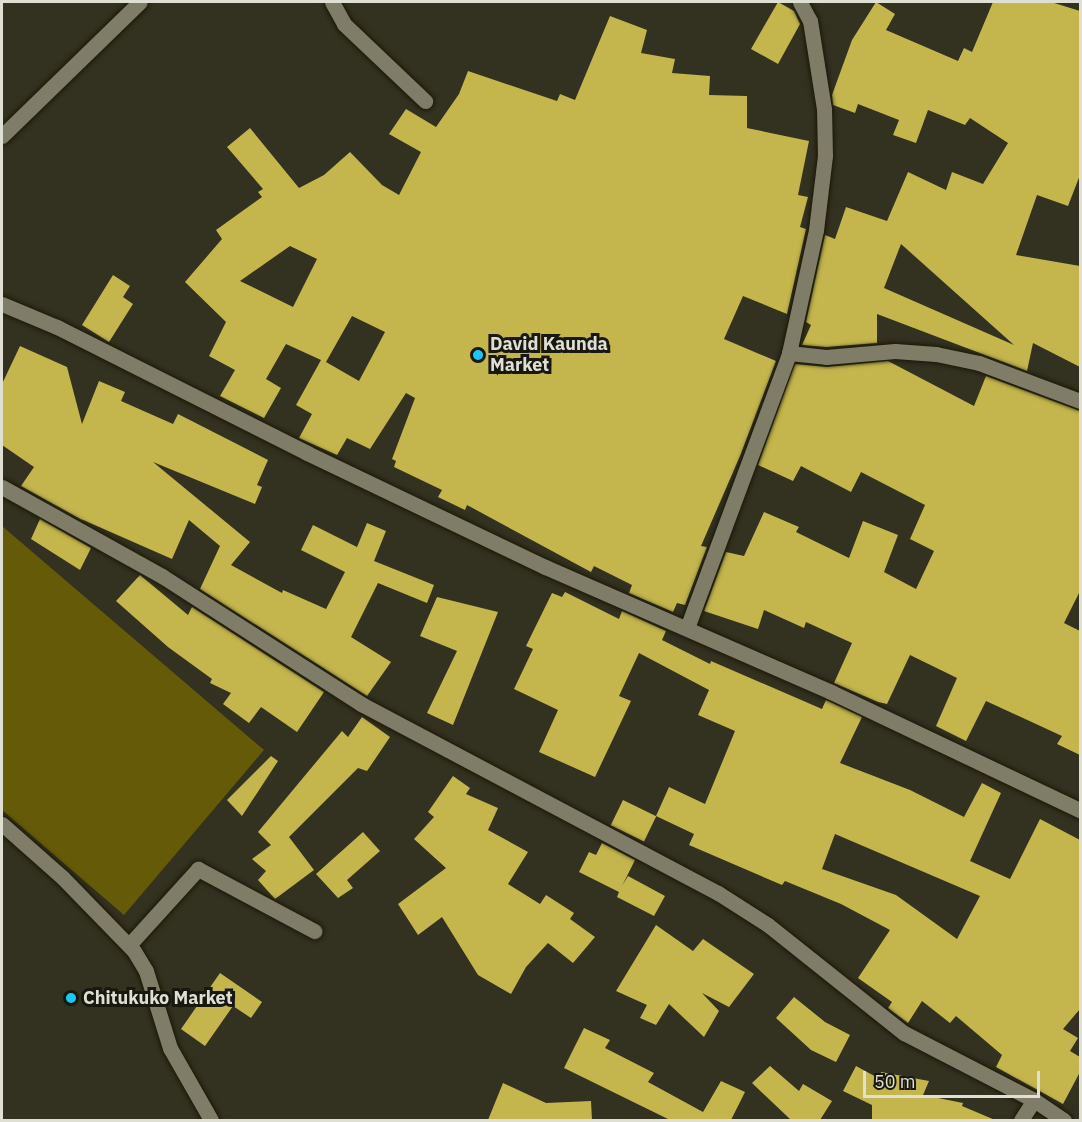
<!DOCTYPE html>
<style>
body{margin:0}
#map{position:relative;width:1082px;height:1122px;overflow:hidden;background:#33311f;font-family:"IBM Plex Sans",sans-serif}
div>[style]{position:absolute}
.green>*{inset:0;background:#645a07}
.building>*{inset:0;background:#c4b64d;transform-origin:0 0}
.roads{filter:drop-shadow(0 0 2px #1b1807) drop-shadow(0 0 2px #1b1807)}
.minor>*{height:15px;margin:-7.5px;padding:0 7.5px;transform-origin:7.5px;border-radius:7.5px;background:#7f7d68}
.tertiary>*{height:15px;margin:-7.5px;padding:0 7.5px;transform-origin:7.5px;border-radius:7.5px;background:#7f7d68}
.dots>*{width:16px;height:16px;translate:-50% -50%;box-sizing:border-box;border:3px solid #191810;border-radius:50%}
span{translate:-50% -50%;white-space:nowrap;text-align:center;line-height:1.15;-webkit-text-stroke:6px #191810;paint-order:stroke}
.poi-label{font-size:18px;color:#e0dfd4;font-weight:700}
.left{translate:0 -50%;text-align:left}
.frame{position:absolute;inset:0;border:3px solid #e0dfd4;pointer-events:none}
.scale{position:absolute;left:863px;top:1071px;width:177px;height:27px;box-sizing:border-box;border:3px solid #e0dfd4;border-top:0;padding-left:8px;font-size:18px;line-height:21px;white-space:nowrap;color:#e0dfd4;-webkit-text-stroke:4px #191810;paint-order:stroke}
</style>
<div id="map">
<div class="green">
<div style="clip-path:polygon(2px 526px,264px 750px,124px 915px,2px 810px)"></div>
</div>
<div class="building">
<div style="clip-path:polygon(778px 2px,794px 11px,800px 24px,778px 64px,751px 49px)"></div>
<div style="clip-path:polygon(evenodd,876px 2px,895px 14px,886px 30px,958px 61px,964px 48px,972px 52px,993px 2px,1051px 2px,1080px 11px,1080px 175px,1068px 206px,1037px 195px,1016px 255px,1080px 266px,1080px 367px,1033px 343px,1027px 371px,877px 314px,877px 343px,826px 347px,802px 345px,811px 325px,806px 322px,825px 235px,835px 239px,846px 207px,887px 221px,908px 172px,946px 190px,952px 172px,983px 184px,1008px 143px,970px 118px,965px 125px,928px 110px,916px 143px,893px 135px,899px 120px,858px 104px,855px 113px,833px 105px,832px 95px,852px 40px,876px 2px,901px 244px,1014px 345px,884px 288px,901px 244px)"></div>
<div style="clip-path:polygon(evenodd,610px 16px,647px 30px,641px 53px,675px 59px,672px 73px,710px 76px,709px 95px,747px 96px,747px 128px,809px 141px,798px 195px,808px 197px,800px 227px,806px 229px,787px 314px,743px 296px,724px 339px,776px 361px,740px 456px,701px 546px,707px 547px,685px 605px,677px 603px,673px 612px,629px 593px,632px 585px,594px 566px,591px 572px,467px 505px,465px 510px,438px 497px,442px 490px,394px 467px,396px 461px,392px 459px,415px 398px,406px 393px,370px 449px,347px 438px,337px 455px,299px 438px,312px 414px,296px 405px,321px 360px,286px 344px,266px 379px,281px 388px,264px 418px,220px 396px,235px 370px,209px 356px,226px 322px,185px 282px,222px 239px,216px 230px,262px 197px,258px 192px,263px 189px,227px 147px,250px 128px,299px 188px,324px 175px,350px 152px,382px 185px,399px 195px,421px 152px,389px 134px,406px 109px,436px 127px,459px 94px,468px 71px,557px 101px,560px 94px,575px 100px,610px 16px,290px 246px,317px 259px,293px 307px,240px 281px,290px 246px,610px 16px,352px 316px,385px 332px,359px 381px,326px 362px,352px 316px)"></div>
<div style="clip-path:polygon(113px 275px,130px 286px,123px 297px,133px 304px,109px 342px,82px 325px)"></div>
<div style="clip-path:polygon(20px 346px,67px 367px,82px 424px,99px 381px,125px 392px,121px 401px,173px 424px,178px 414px,268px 460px,257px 485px,262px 487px,255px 504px,153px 462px,250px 542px,231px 565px,282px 593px,283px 590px,326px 609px,345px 572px,301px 550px,313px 525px,357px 547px,367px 523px,386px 531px,374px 561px,434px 585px,427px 603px,378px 583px,351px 637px,391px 662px,367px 696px,200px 589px,220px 546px,189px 520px,172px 559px,81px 519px,84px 521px,21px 486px,34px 467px,2px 445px,2px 384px)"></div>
<div style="clip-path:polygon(888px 361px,974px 406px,986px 376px,1080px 411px,1080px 591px,1064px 623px,1080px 631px,1080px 755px,1057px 744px,1062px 736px,986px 701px,966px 741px,936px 726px,957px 678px,910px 655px,887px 704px,878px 702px,834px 683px,852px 643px,806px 622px,804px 628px,764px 610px,758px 629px,704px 611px,726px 552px,744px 556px,764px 512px,799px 527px,796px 532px,849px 558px,863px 521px,898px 535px,884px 572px,916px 589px,934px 551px,910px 539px,925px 505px,861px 472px,851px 492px,801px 466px,793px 481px,758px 465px,795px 364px,827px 367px)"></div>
<div style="clip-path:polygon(40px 519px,91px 548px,80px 570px,31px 539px)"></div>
<div style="clip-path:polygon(140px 575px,188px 615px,192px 607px,324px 692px,297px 732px,261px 707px,249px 723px,223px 704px,231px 693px,210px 683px,212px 679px,168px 647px,116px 601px)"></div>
<div style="clip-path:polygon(evenodd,565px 592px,619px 619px,622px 611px,666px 631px,662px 640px,710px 664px,711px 661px,822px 709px,826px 700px,862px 717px,840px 763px,910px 790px,964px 817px,982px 783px,1001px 793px,970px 861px,1010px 879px,1040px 819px,1080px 840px,1080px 1009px,1063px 1029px,1078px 1038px,1070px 1051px,1080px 1057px,1080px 1072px,1063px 1104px,996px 1067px,1002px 1055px,956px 1016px,950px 1023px,922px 1001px,908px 1023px,888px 1008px,892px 1002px,858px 978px,890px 930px,841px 904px,785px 881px,782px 885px,689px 845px,694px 834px,656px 816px,669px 787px,705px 804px,735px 731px,698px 715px,709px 690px,639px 653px,619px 696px,631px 701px,595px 777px,539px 752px,558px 710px,514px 689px,533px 649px,526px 646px,552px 593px,562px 597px,565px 592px,835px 834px,980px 896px,957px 939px,896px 895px,822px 869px,835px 834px)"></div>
<div style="clip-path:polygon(437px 597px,498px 612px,453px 725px,427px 713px,457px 651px,420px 636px)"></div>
<div style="clip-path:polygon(362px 717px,390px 737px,367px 771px,358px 768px,289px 837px,314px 870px,275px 899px,258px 880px,266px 871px,252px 859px,271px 845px,258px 832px,342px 731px,348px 737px)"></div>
<div style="clip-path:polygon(271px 756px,278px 761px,242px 816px,227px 800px)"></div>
<div style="clip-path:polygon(453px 776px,470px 788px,466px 794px,498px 808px,488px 830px,528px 852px,508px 884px,540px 904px,546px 895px,574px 913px,570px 919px,595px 937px,573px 963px,548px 943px,526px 967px,511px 994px,478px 975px,442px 917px,418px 935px,398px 904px,446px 868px,414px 839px,434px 817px,428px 812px)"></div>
<div style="left:623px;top:800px;width:37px;height:28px;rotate:26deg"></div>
<div style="clip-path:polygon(363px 832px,380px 851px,347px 880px,353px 888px,338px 898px,316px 874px)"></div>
<div style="clip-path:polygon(602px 843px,635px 860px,622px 886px,628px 876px,665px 896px,654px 916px,617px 897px,619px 892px,579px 872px,589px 852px,596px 855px)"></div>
<div style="clip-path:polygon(656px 925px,693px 951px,703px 939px,754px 974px,729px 1007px,702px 993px,719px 1011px,704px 1037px,669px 1004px,656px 1025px,640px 1018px,647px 1005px,616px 991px)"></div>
<div style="clip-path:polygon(220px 973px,262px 1002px,251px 1018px,233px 1006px,205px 1046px,181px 1029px)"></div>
<div style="clip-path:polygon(794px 997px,825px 1022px,850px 1035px,836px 1062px,811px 1050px,776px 1018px)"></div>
<div style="clip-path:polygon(584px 1028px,610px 1040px,605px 1048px,654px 1073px,648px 1082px,703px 1112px,721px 1081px,745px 1092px,731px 1120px,670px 1120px,564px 1068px)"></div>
<div style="clip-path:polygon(770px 1066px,799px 1091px,803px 1084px,832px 1101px,820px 1120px,791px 1120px,752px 1083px)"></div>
<div style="clip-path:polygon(856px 1066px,880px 1079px,881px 1072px,929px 1081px,923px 1095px,963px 1103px,962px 1106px,995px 1120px,872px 1120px,872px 1105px,843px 1091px)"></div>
<div style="clip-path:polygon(503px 1083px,546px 1103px,591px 1101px,592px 1120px,488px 1120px)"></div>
</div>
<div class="roads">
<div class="minor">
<div style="left:332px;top:2px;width:25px;rotate:61deg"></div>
<div style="left:344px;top:24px;width:112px;rotate:43.5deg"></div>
<div style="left:2px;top:136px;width:192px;rotate:-44.2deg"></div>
<div style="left:789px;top:353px;width:37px;rotate:6deg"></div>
<div style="left:826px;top:357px;width:69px;rotate:-5deg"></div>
<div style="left:895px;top:351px;width:41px;rotate:4.2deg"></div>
<div style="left:936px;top:354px;width:44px;rotate:11.8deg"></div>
<div style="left:979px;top:363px;width:108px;rotate:20.6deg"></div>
<div style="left:2px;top:487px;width:183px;rotate:29.1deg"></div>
<div style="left:162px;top:576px;width:237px;rotate:32.7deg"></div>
<div style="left:361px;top:704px;width:404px;rotate:27.9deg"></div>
<div style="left:718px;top:893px;width:59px;rotate:32.6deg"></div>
<div style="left:768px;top:925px;width:174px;rotate:38.5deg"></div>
<div style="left:904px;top:1033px;width:146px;rotate:27.3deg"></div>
<div style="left:1034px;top:1100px;width:36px;rotate:34deg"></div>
<div style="left:687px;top:628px;width:293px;rotate:-69.6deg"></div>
<div style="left:789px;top:353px;width:126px;rotate:-77.6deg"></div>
<div style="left:816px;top:230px;width:75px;rotate:-83.1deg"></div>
<div style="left:825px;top:156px;width:47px;rotate:-91.2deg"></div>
<div style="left:824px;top:109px;width:89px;rotate:-99deg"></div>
<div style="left:810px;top:21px;width:21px;rotate:-118deg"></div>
<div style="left:2px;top:824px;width:81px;rotate:41.5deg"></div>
<div style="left:63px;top:878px;width:102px;rotate:45.8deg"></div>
<div style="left:134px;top:951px;width:23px;rotate:59deg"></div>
<div style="left:146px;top:971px;width:81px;rotate:72.7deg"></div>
<div style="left:170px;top:1048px;width:83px;rotate:60.3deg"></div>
<div style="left:129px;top:945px;width:103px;rotate:-47.8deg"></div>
<div style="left:198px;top:869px;width:132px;rotate:28.1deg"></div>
<div style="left:1021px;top:1120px;width:24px;rotate:-57deg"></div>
</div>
<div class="tertiary">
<div style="left:2px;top:304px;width:60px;rotate:22.7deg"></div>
<div style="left:57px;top:327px;width:280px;rotate:26.7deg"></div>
<div style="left:307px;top:453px;width:264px;rotate:25.6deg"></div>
<div style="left:545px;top:567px;width:312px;rotate:23.6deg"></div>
<div style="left:831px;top:692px;width:276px;rotate:25.4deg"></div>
</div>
</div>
<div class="dots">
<div style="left:478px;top:355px;background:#18cafc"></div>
<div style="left:71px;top:998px;background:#18cafc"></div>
</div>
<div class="poi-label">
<span class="left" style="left:490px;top:355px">David Kaunda<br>Market</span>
<span class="left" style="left:83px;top:998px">Chitukuko Market</span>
</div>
<div class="frame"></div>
<div class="scale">50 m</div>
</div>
